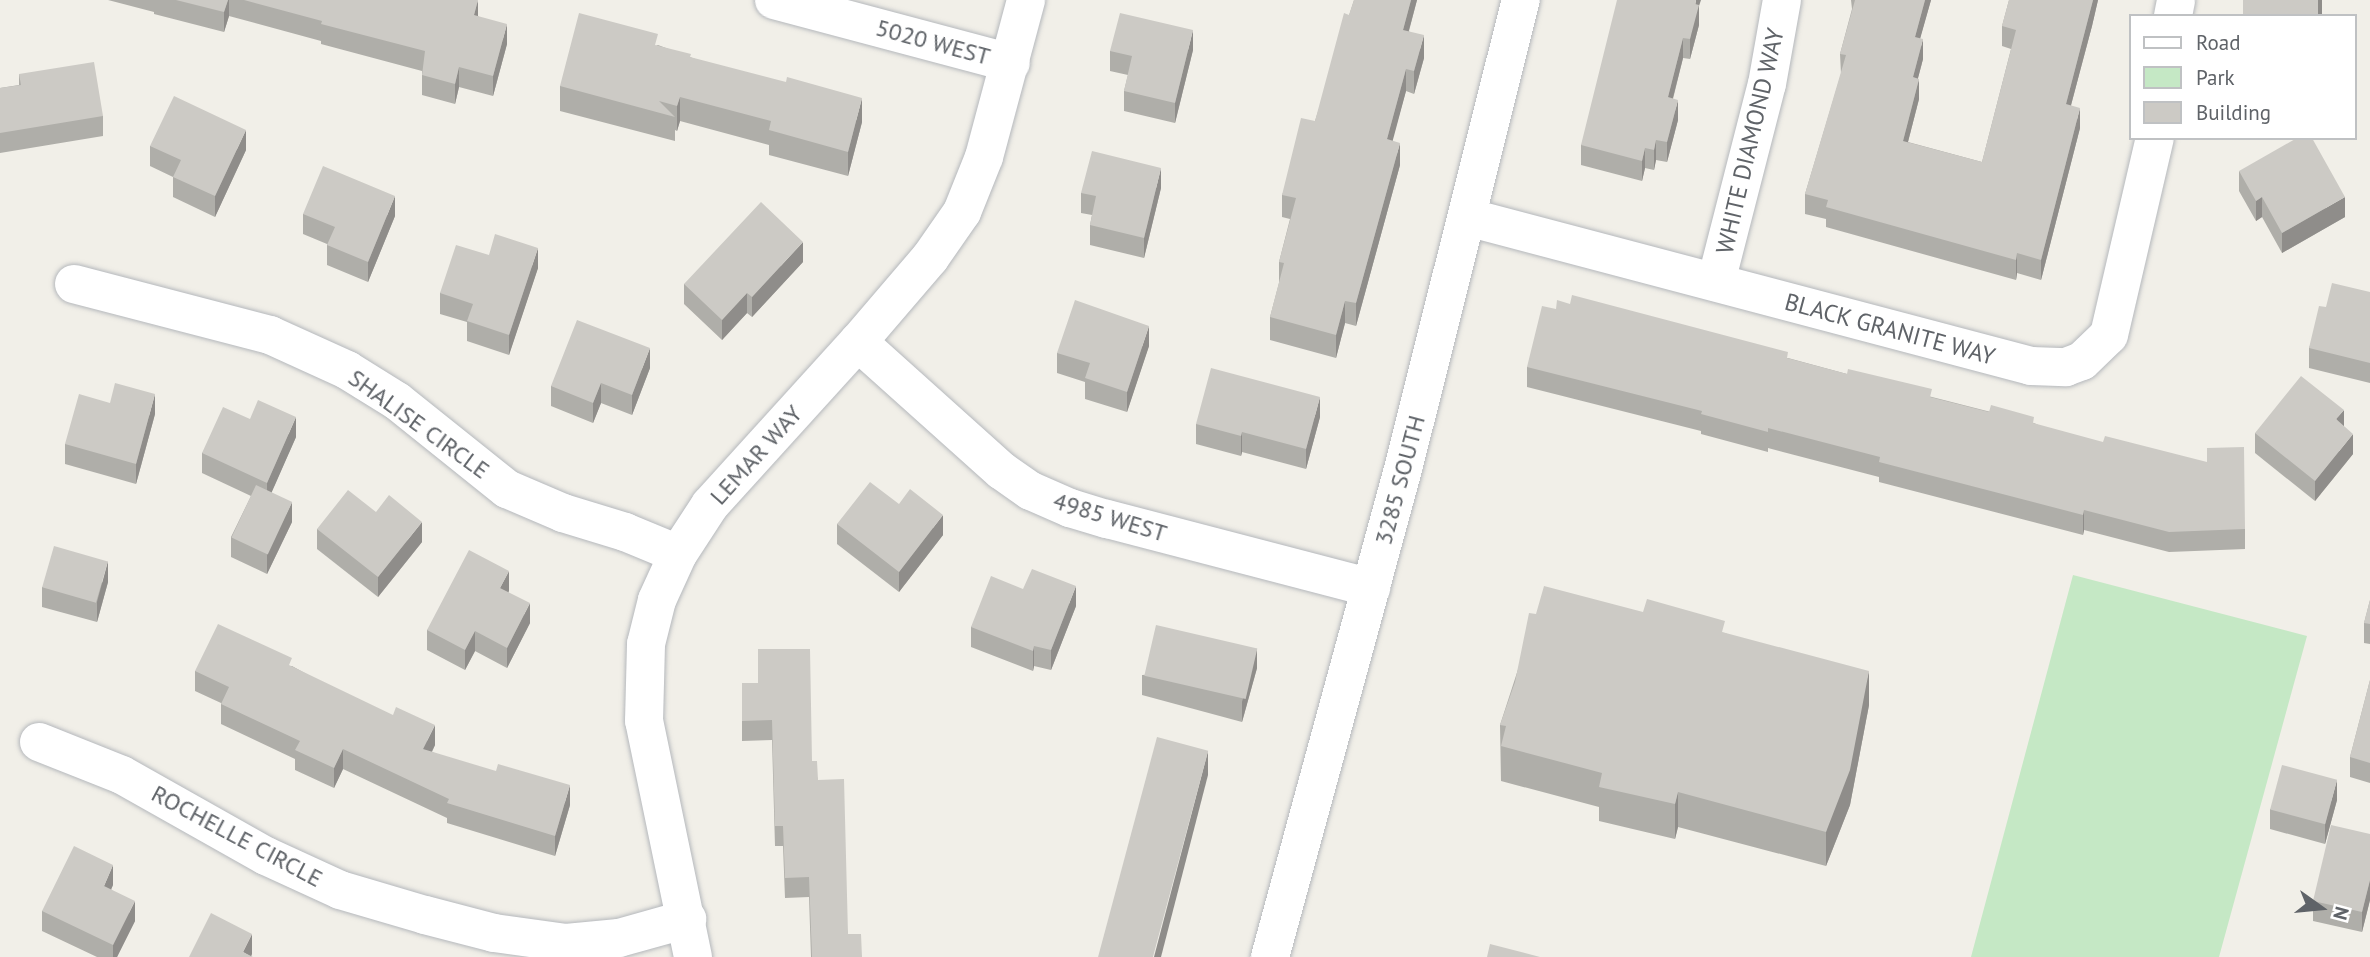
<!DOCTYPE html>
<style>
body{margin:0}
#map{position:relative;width:2370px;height:957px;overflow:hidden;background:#f1efe8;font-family:"PT Sans",sans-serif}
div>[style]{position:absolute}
.green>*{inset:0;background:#c5e8c5}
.roads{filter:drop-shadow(0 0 2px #b5b8bc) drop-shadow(0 0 2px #b5b8bc)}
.minor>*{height:38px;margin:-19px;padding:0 19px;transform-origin:19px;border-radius:19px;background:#fff}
.wall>*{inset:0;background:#afaea9}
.shaded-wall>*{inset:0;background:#8f8d8a;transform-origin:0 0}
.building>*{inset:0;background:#cccac5;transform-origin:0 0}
span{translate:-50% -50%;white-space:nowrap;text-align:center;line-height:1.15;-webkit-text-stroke:5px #fff;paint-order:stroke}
.street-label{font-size:24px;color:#5f6368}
.legend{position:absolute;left:2129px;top:14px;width:228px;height:126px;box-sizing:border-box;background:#fff;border:2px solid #bfc1c3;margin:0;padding:9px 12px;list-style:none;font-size:21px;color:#5f6368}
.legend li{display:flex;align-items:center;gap:14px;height:35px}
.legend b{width:35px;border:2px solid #bfc1c3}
.north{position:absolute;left:2286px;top:873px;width:70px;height:70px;-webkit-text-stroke:5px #fff;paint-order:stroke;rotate:105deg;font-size:19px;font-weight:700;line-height:28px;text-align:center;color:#5f6368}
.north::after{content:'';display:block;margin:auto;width:24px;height:32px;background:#5f6368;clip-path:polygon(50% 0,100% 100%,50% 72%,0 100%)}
</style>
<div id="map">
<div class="green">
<div style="clip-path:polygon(2073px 575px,2307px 636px,2219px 957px,1971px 957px)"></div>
</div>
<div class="roads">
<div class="minor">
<div style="left:774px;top:0;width:245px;rotate:14.9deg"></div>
<div style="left:2173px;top:16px;width:16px;rotate:-79deg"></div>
<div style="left:1467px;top:217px;width:583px;rotate:14.8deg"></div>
<div style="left:2031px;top:366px;width:35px;rotate:2deg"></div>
<div style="left:2066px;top:367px;width:17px;rotate:-21deg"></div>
<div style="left:2082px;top:361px;width:37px;rotate:-44deg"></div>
<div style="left:2109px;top:335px;width:202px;rotate:-76.9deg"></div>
<div style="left:1716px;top:282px;width:204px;rotate:-75.6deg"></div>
<div style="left:1767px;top:84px;width:85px;rotate:-79.9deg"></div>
<div style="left:74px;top:284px;width:203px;rotate:14.6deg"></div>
<div style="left:270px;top:335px;width:85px;rotate:24.4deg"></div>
<div style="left:347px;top:370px;width:59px;rotate:31.8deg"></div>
<div style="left:397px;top:401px;width:141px;rotate:38.7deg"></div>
<div style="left:507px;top:489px;width:61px;rotate:23.2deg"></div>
<div style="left:563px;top:513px;width:65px;rotate:17deg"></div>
<div style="left:625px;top:532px;width:57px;rotate:22.5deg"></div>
<div style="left:858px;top:342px;width:193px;rotate:41.9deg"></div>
<div style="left:1002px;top:471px;width:35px;rotate:35deg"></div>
<div style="left:1031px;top:491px;width:43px;rotate:23.6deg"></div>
<div style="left:1070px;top:508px;width:39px;rotate:17deg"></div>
<div style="left:1107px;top:519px;width:273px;rotate:14.6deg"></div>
<div style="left:39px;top:742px;width:89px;rotate:21.7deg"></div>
<div style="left:122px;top:775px;width:165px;rotate:29.4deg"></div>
<div style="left:266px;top:856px;width:81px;rotate:24.7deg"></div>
<div style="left:340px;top:890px;width:89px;rotate:16.4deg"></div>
<div style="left:425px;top:915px;width:71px;rotate:14.6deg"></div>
<div style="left:494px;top:933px;width:73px;rotate:7.9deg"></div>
<div style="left:566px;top:943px;width:53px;rotate:-5.4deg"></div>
<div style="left:619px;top:938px;width:71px;rotate:-15.6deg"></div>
<div style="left:693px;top:957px;width:241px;rotate:-101.7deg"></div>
<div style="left:644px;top:721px;width:77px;rotate:-88.5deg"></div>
<div style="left:646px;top:644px;width:45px;rotate:-76deg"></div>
<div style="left:657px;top:600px;width:51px;rotate:-65.5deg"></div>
<div style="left:678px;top:554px;width:59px;rotate:-56.9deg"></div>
<div style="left:710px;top:505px;width:220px;rotate:-47.8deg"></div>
<div style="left:858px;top:342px;width:111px;rotate:-49.4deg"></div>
<div style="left:930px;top:258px;width:56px;rotate:-55.2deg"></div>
<div style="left:962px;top:212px;width:59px;rotate:-68.2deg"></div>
<div style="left:984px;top:157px;width:163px;rotate:-75deg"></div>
<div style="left:1270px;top:957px;width:506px;rotate:-74.75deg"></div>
<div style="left:1403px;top:469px;width:484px;rotate:-75.9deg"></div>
</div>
</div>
<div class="wall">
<div style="clip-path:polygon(108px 0,477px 0,478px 16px,507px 44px,493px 96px,459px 87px,455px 104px,422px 95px,422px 71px,321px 44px,321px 41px,229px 16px,224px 32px,154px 14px,154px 12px)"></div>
<div style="clip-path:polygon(1354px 0,1417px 0,1409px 31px,1424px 58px,1414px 94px,1406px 91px,1392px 141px,1400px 165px,1356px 326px,1345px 323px,1336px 358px,1270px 340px,1270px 317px,1279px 283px,1279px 262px,1290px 219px,1282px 217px,1282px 195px,1315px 121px)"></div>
<div style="clip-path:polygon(1851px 0,1931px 0,1920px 38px,1923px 59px,1918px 78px,1919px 99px,1908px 142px,1982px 162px,2011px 49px,2002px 46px,2002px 26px,2009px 0,2098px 0,2092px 26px,2071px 105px,2080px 128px,2041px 280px,2017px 273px,2016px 280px,1826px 227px,1826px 219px,1805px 214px,1805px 194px,1841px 74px,1840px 54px,1852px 9px)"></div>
<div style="clip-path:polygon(1699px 6px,1699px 25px,1690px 59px,1683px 58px,1673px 99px,1678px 120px,1667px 162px,1656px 160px,1654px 170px,1645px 168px,1642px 181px,1581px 165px,1581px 145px)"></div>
<div style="clip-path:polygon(658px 45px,862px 122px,848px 176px,769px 155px,769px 145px,680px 121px,677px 131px,675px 130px,675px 141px,560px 111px,560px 86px)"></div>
<div style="clip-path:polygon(1193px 50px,1175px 123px,1124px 111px,1124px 91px,1128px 75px,1110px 71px,1110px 51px)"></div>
<div style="clip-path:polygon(19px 74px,103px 116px,103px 136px,0 153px,0 88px,19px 85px)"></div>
<div style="clip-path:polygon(150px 146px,246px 150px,215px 217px,173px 197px,173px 177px,150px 166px)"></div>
<div style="clip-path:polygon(2239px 171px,2345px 217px,2282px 253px,2262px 217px,2256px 221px,2239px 191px)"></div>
<div style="clip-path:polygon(1161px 188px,1144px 258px,1090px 245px,1090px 225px,1092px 215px,1081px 213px,1081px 193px)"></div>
<div style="clip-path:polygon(303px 214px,395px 216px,368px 282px,327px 265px,327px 244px,303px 234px)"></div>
<div style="clip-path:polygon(489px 255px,538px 268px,509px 355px,467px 341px,467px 322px,440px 314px,440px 293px)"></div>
<div style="clip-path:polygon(803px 262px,752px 317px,747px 313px,722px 340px,684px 304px,684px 284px)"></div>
<div style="clip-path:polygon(2370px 292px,2370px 383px,2309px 368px,2309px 348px,2326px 307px)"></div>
<div style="clip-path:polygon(1149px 346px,1127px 412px,1085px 399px,1085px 382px,1057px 373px,1057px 353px)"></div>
<div style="clip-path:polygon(1788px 358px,1932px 397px,2034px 423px,2245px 529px,2245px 549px,2169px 552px,2084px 530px,2083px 535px,1879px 482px,1879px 477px,1768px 448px,1768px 452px,1701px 434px,1701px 431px,1527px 387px,1527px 367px)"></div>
<div style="clip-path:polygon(650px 368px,632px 415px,601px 403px,593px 423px,551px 406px,551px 386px)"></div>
<div style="clip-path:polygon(155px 414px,136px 484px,65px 464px,65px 444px)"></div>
<div style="clip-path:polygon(1320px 417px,1306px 469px,1242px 452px,1241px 456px,1196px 444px,1196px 424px)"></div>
<div style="clip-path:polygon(250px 419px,296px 437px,271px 493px,292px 522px,267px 574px,231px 557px,231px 537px,251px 496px,202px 473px,202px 453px)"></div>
<div style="clip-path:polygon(2255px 433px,2353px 454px,2315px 501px,2255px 453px)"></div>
<div style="clip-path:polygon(899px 504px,943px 535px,899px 592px,837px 544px,837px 524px)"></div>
<div style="clip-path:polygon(317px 529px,422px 542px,378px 597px,317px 549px)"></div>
<div style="clip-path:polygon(108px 582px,97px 622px,42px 607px,42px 587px)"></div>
<div style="clip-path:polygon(1023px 589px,1076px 606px,1051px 670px,1034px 666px,1033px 671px,971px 647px,971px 627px)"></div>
<div style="clip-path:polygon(509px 591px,508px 592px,530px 623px,507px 668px,475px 651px,465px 670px,427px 650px,427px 630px)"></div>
<div style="clip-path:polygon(2370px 600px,2370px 644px,2364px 643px,2364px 623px)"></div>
<div style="clip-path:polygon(1536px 614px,1725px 633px,1869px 705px,1850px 805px,1826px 866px,1678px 827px,1675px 839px,1599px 821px,1599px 807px,1501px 781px,1500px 725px)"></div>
<div style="clip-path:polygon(292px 666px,435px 745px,432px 752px,570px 805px,555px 856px,447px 823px,447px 818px,343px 769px,334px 788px,295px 770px,295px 759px,221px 724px,221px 703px,195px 691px,195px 671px)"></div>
<div style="clip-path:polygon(1257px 668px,1242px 722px,1142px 695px,1142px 675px)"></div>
<div style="clip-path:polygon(2370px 680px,2370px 783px,2350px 777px,2350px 757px)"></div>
<div style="clip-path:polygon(742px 683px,812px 761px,818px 780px,848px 934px,862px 957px,811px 957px,809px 897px,785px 898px,783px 846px,775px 846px,772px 740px,742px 741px)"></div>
<div style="clip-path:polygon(2337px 800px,2325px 844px,2270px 829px,2270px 809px)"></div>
<div style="clip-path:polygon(2370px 834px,2370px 900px,2362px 932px,2313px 921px,2313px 901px)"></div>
<div style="clip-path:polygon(113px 885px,111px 889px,135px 921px,117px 957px,97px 957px,42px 931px,42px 911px)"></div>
</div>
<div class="shaded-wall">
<div style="clip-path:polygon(228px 0,229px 0,229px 16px,224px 32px,224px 12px)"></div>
<div style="clip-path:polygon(478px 0,478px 20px,474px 15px)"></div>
<div style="clip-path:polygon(1411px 0,1417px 0,1403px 52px,1403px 30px)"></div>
<div style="clip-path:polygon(1696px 0,1701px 0,1699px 6px,1699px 25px,1690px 59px,1690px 39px)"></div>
<div style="clip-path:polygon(1925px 0,1931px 0,1915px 57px,1915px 37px)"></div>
<div style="clip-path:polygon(2093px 0,2098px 0,2092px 26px,2066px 124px,2066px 104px)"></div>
<div style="left:2318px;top:0;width:4px;height:16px"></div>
<div style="clip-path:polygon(507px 24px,507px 44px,493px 96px,493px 76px)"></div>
<div style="clip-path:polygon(1193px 30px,1193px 50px,1175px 123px,1175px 103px)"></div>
<div style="clip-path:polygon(1424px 35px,1424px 58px,1414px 94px,1414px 71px)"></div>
<div style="clip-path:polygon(1683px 38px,1683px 58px,1668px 117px,1668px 97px)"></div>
<div style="clip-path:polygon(1923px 39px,1923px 59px,1913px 97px,1913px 77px)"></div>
<div style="clip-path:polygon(459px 67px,459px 87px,455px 104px,455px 84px)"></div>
<div style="clip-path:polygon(1406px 69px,1406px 91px,1387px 162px,1387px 139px)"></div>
<div style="clip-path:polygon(1919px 79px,1919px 99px,1903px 161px,1903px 141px)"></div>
<div style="clip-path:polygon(680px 97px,680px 121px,677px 131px,677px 106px)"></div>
<div style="clip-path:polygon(862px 98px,862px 122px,848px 176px,848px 152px)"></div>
<div style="clip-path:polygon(1678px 100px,1678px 120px,1667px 162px,1667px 142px)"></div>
<div style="clip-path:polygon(2080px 108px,2080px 128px,2041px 280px,2041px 260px)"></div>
<div style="clip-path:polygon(246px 130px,246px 150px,215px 217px,215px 196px)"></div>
<div style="clip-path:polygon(1656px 140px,1656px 160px,1654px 170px,1654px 150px)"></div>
<div style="clip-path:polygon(1400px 143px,1400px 165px,1356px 326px,1356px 303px)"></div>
<div style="clip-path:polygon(1645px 148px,1645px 168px,1642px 181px,1642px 161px)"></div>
<div style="clip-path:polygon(1161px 168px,1161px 188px,1144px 258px,1144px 238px)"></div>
<div style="clip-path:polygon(395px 196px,395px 216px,368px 282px,368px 262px)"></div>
<div style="clip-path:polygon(2262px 197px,2262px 217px,2256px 221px,2256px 201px)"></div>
<div style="clip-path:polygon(2345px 197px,2345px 217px,2282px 253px,2282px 233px)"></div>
<div style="clip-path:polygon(803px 242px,803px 262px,752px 317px,752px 297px)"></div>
<div style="clip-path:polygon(538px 248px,538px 268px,509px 355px,509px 335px)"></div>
<div style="clip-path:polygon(2017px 253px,2017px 273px,2016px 280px,2016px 260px)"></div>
<div style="clip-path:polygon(747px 293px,747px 313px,722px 340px,722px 320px)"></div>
<div style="clip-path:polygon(1345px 301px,1345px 323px,1336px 358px,1336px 335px)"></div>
<div style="clip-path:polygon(1149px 326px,1149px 346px,1127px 412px,1127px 392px)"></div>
<div style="clip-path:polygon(650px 348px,650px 368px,632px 415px,632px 395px)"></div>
<div style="clip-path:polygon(601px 383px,601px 403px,593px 423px,593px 403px)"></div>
<div style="clip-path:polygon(155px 394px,155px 414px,136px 484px,136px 464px)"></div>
<div style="clip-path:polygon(1320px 397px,1320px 417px,1306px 469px,1306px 449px)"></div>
<div style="clip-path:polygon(2344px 410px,2344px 430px,2336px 419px)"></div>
<div style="clip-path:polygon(296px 417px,296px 437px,267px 503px,267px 483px)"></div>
<div style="clip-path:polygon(1242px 432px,1242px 452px,1241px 456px,1241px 436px)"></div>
<div style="clip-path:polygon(2353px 434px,2353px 454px,2315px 501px,2315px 481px)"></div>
<div style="clip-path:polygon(292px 502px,292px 522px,267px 574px,267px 554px)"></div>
<div style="clip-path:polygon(2084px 510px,2084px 530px,2083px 535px,2083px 515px)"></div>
<div style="clip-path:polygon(943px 515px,943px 535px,899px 592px,899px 572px)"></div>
<div style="clip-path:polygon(422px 522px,422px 542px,378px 597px,378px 577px)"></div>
<div style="clip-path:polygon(108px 561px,108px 582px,97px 622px,97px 602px)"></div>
<div style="clip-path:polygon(509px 571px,509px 591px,500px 608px,500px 588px)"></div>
<div style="clip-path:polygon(1076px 586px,1076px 606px,1051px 670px,1051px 650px)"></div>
<div style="clip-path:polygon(530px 603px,530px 623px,507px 668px,507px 648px)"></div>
<div style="clip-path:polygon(475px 631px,475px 651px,465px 670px,465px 650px)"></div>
<div style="clip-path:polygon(1034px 646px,1034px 666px,1033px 671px,1033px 651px)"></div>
<div style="clip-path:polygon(1257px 648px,1257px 668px,1242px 722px,1242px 702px)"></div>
<div style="clip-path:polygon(1869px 671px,1869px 705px,1850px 805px,1826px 866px,1826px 832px)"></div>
<div style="clip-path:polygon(435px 725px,435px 745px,423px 769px,423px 749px)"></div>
<div style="clip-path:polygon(343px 749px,343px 769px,334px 788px,334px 768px)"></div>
<div style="clip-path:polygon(1208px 751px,1208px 775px,1161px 957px,1154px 957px)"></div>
<div style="clip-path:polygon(2337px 780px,2337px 800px,2325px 844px,2325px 824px)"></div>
<div style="clip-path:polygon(570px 785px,570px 805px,555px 856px,555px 836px)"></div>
<div style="clip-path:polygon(1678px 792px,1678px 827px,1675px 839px,1675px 804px)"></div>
<div style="clip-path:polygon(113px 865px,113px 885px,104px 906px,104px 886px)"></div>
<div style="clip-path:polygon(2370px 880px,2370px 900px,2362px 932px,2362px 912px)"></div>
<div style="clip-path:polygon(135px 901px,135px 921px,117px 957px,113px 957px,113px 945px)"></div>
<div style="clip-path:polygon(252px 934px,252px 954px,251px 957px,243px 952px)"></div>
</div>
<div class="building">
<div style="clip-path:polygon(176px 0,228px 0,224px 12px)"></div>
<div style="clip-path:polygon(244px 0,478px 0,474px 15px,507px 24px,493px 76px,459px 67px,455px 84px,422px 75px,425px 51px,321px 24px,322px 21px)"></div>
<div style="clip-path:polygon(1354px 0,1411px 0,1403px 30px,1424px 35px,1414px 71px,1406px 69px,1387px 139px,1400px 143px,1356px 303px,1345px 301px,1336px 335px,1270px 317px,1284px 263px,1279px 262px,1296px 198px,1282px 195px,1301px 118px,1315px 121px,1344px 13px,1349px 15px)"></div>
<div style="clip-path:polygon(1617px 0,1696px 0,1695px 4px,1699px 5px,1690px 39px,1683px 38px,1668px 97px,1678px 100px,1667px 142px,1656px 140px,1654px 150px,1645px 148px,1642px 161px,1581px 145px)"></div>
<div style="clip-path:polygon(1855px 0,1925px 0,1915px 37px,1923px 39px,1913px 77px,1919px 79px,1903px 141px,1982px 162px,2016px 30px,2002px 26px,2009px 0,2093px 0,2066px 104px,2080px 108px,2041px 260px,2017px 253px,2016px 260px,1826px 207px,1828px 200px,1805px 194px,1846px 55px,1840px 54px)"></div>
<div style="left:2243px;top:0;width:75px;height:16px"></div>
<div style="clip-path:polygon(579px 13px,658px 34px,655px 45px,691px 54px,690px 57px,786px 82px,787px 77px,862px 98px,848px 152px,769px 130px,771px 121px,680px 97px,677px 106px,659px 101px,675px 117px,560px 86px)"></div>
<div style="clip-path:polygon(1120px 13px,1193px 30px,1175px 103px,1124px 91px,1132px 56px,1110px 51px)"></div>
<div style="clip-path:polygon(94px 62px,103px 116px,0 133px,0 88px,21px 85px,19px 74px)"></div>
<div style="clip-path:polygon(174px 96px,246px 130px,215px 196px,173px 177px,181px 160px,150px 146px)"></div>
<div style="clip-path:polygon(2297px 138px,2312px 138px,2345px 197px,2282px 233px,2262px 197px,2256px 201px,2239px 171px)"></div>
<div style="clip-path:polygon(1092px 151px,1161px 168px,1144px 238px,1090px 225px,1096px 196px,1081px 193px)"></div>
<div style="clip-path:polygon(323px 166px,395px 196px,368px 262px,327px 245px,335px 227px,303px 214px)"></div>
<div style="clip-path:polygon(761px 202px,803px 242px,752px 297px,747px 293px,722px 320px,684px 284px)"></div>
<div style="clip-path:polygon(495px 234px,538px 248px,509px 335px,467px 321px,473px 304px,440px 293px,456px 245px,489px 255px)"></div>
<div style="clip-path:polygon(2332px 283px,2370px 292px,2370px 363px,2309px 348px,2319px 306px,2326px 307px)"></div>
<div style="clip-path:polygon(1572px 295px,1788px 352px,1787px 358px,1847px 374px,1848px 369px,1932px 389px,1930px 397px,1989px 412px,1991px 405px,2034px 417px,2033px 423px,2103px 442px,2105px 436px,2207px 462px,2207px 448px,2244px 447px,2245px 529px,2169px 532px,2084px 510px,2083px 515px,1879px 462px,1880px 457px,1768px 428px,1768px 432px,1701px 414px,1702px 411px,1527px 367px,1542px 306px,1556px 309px,1557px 300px,1570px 304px)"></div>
<div style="clip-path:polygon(1075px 300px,1149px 326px,1127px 392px,1085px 378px,1090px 363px,1057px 353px)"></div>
<div style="clip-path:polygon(577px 320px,650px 348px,632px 395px,601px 383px,593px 403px,551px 386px)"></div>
<div style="clip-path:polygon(1211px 368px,1320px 397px,1306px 449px,1242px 432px,1241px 436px,1196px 424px)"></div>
<div style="clip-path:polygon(2301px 376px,2344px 410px,2336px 419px,2353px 434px,2315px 481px,2255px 433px)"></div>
<div style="clip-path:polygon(115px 383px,155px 394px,136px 464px,65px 444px,79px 394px,110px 403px)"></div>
<div style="clip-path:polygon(258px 400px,296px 417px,267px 483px,202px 453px,223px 407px,250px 419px)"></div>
<div style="clip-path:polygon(870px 482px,899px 504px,910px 489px,943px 515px,899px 572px,837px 524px)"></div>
<div style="left:256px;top:485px;width:40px;height:58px;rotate:25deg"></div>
<div style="clip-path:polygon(348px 490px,376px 512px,389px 495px,422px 522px,378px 577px,317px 529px)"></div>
<div style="left:54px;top:546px;width:56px;height:43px;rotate:16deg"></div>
<div style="clip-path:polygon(469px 550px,509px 571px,500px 588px,530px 603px,507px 648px,475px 631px,465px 650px,427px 630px)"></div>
<div style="clip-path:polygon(1032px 569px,1076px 586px,1051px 650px,1034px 646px,1033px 651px,971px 627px,991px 576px,1023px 589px)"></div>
<div style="clip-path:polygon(1544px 586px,1643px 612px,1647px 599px,1725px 621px,1722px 632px,1869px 671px,1850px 770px,1826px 832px,1678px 792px,1675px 804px,1599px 787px,1602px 773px,1501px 746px,1506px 726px,1500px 725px,1515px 682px,1529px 613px,1536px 614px)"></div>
<div style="clip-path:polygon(2370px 600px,2370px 624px,2364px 623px)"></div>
<div style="clip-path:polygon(218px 624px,292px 658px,289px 665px,393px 715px,396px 707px,435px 725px,423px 749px,496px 771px,498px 764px,570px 785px,555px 836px,447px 803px,449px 799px,343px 749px,334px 768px,295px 750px,300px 741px,221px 704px,229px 687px,195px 671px)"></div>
<div style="left:1156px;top:625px;width:104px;height:52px;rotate:13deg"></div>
<div style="clip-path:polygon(758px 649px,810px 649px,812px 761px,817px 761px,818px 780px,844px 779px,848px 934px,861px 934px,862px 957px,812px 957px,809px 877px,785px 878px,783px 826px,775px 826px,772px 720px,742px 721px,742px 683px,758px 683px)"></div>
<div style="clip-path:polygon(2370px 680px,2370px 763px,2350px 757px)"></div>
<div style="left:1157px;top:737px;width:53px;height:228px;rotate:15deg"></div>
<div style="left:2282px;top:765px;width:57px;height:46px;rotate:15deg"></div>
<div style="clip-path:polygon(2331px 825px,2370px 834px,2370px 880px,2362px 912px,2313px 901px)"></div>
<div style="clip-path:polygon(74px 846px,113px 865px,104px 886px,135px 901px,113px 945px,42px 911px)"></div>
<div style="clip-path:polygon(211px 913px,252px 934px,243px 952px,253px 957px,189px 957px)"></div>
<div style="clip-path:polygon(1490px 944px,1540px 957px,1487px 957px)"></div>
</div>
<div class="street-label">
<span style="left:933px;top:42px;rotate:15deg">5020 WEST</span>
<span style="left:1750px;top:141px;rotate:-77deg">WHITE DIAMOND WAY</span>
<span style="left:1890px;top:329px;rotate:15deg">BLACK GRANITE WAY</span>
<span style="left:419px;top:424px;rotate:36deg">SHALISE CIRCLE</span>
<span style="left:756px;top:455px;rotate:-48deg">LEMAR WAY</span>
<span style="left:1400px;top:480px;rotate:-75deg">3285 SOUTH</span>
<span style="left:1110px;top:517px;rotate:17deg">4985 WEST</span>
<span style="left:237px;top:836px;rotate:28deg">ROCHELLE CIRCLE</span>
</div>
<ul class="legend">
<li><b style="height:9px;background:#fff"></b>Road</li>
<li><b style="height:19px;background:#c5e8c5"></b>Park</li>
<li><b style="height:19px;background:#cccac5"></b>Building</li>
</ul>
<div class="north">N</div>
</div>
